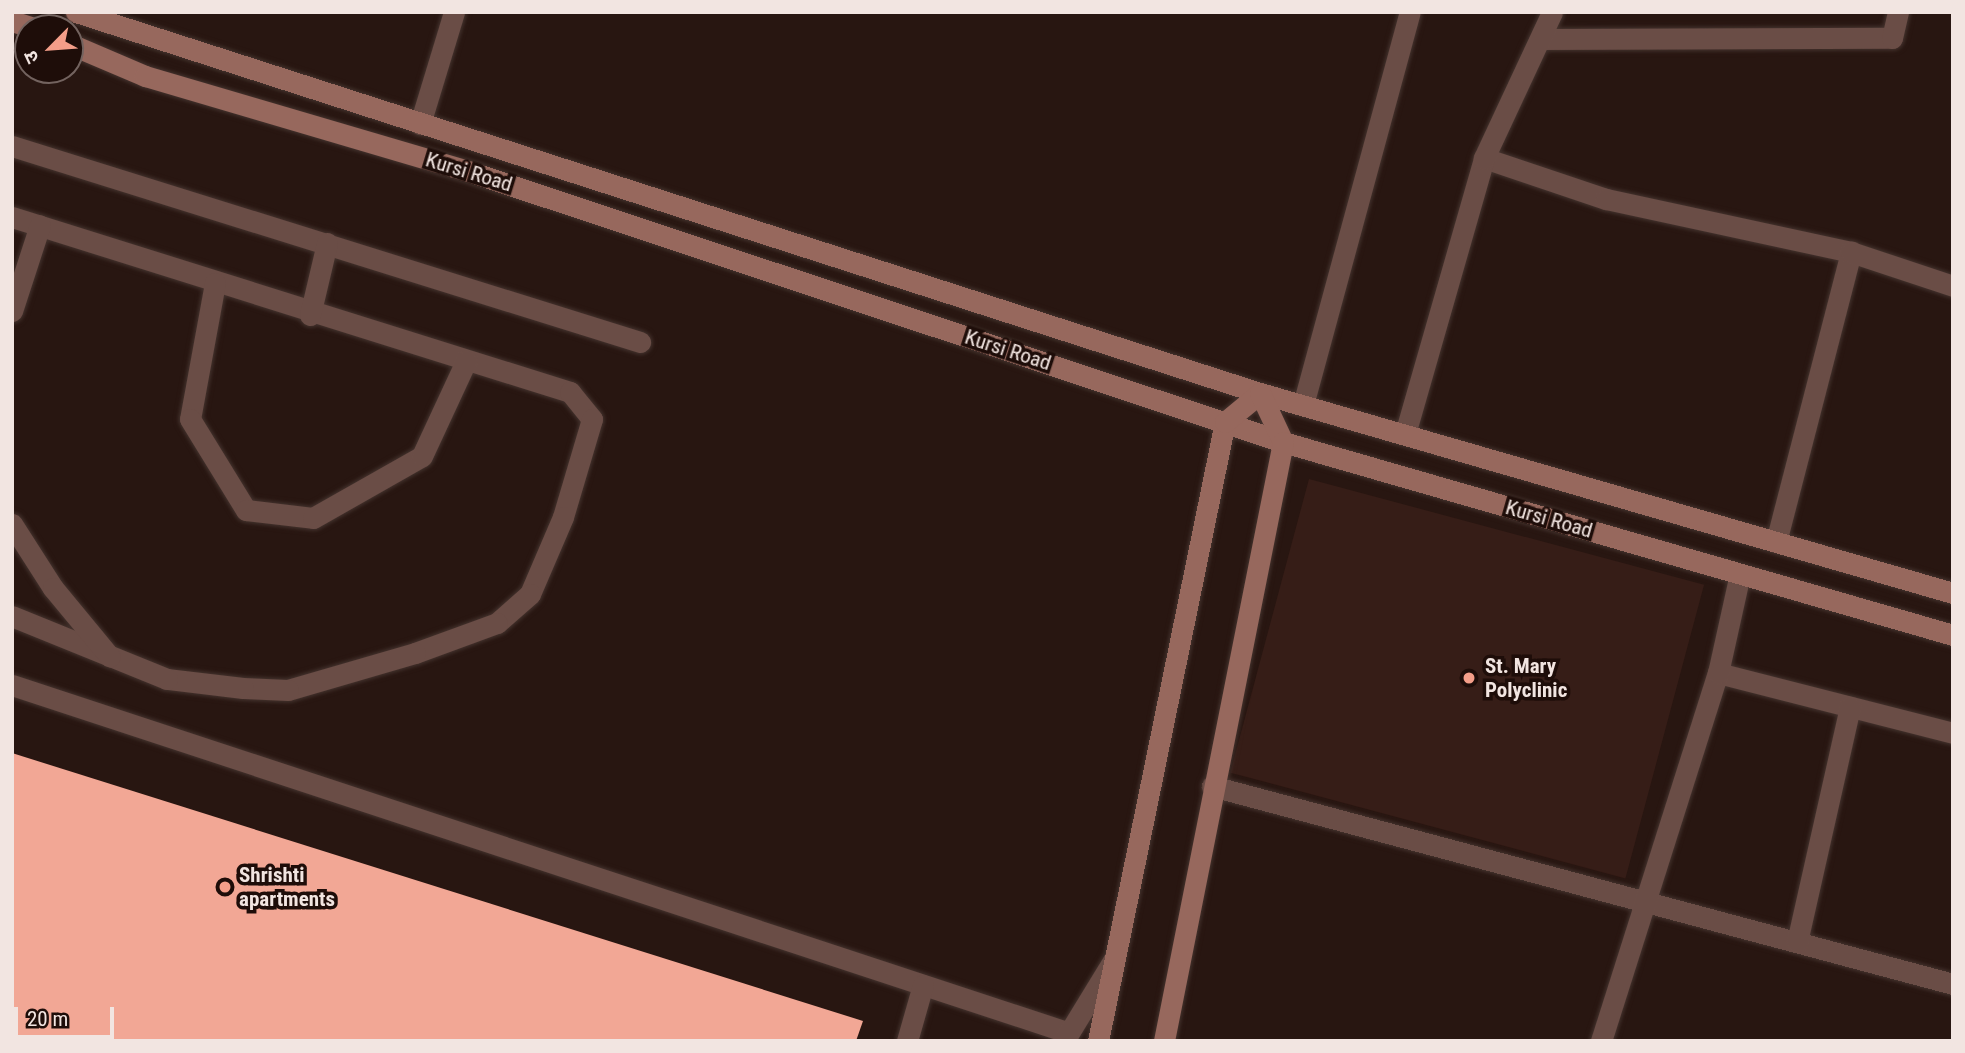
<!DOCTYPE html>
<meta charset="utf-8">
<style>
body{margin:0}
#map{position:relative;width:1965px;height:1053px;overflow:hidden;background:#281611;font-family:"Roboto Condensed","Noto Sans Devanagari",sans-serif}
div>[style]{position:absolute}
.built>*{inset:0;background:#361d17;transform-origin:0 0}
.building>*{inset:0;background:#f2a795}
.roads{filter:drop-shadow(0 0 2px #44332e) drop-shadow(0 0 2px #44332e)}
.street>*{height:21px;margin:-10.5px;padding:0 10.5px;transform-origin:10.5px;border-radius:10.5px;background:#6a4d46}
.secondary>*{height:21px;margin:-10.5px;padding:0 10.5px;transform-origin:10.5px;border-radius:10.5px;background:#97685d}
.dots>*{width:19px;height:19px;translate:-50% -50%;box-sizing:border-box;border:4px solid #1e0d09;border-radius:50%}
span{translate:-50% -50%;white-space:nowrap;text-align:center;line-height:1.15;-webkit-text-stroke:7px #1e0d09;paint-order:stroke}
.street-label{font-size:21px;color:#f2e5e1}
.poi-label{font-size:21px;color:#f2e5e1;font-weight:700}
.left{translate:0 -50%;text-align:left}
.frame{position:absolute;inset:0;border:14px solid #f2e5e1;pointer-events:none}
.north{position:absolute;left:14px;top:14px;width:70px;height:70px;box-sizing:border-box;background:#1e0d09;border:2px solid #73635f;border-radius:50%;rotate:245deg;font-size:19px;font-weight:700;line-height:28px;text-align:center;color:#f2e5e1}
.north::after{content:'';display:block;margin:auto;width:24px;height:32px;background:#f49e89;clip-path:polygon(50% 0,100% 100%,50% 72%,0 100%)}
.scale{position:absolute;left:14px;top:1007px;width:100px;height:32px;box-sizing:border-box;border:4px solid #f2e5e1;border-top:0;padding-left:9px;font-size:21px;line-height:24px;white-space:nowrap;color:#f2e5e1;-webkit-text-stroke:5px #1e0d09;paint-order:stroke}
</style>
<div id="map">
<div class="built">
<div style="left:1309px;top:479px;width:409px;height:304px;rotate:15deg"></div>
</div>
<div class="building">
<div style="clip-path:polygon(12px 753px,863px 1021px,856px 1041px,12px 1041px)"></div>
</div>
<div class="roads">
<div class="street">
<div style="left:1543px;top:39px;width:349px;rotate:-0.2deg"></div>
<div style="left:1892px;top:38px;width:27px;rotate:-77deg"></div>
<div style="left:420px;top:124px;width:117px;rotate:-73.1deg"></div>
<div style="left:12px;top:146px;width:658px;rotate:17.33deg"></div>
<div style="left:1484px;top:158px;width:129px;rotate:18.6deg"></div>
<div style="left:1606px;top:199px;width:251px;rotate:12.2deg"></div>
<div style="left:12px;top:217px;width:585px;rotate:17.41deg"></div>
<div style="left:570px;top:392px;width:35px;rotate:51deg"></div>
<div style="left:592px;top:419px;width:102px;rotate:106.5deg"></div>
<div style="left:563px;top:517px;width:84px;rotate:113.2deg"></div>
<div style="left:530px;top:594px;width:44px;rotate:138.7deg"></div>
<div style="left:497px;top:623px;width:87px;rotate:159.9deg"></div>
<div style="left:415px;top:653px;width:132px;rotate:163.8deg"></div>
<div style="left:288px;top:690px;width:45px;rotate:-177.5deg"></div>
<div style="left:243px;top:688px;width:77px;rotate:-173.2deg"></div>
<div style="left:167px;top:679px;width:167px;rotate:-157.9deg"></div>
<div style="left:215px;top:283px;width:138px;rotate:100.4deg"></div>
<div style="left:190px;top:419px;width:107px;rotate:58.4deg"></div>
<div style="left:246px;top:510px;width:67px;rotate:6.8deg"></div>
<div style="left:313px;top:518px;width:125px;rotate:-29.6deg"></div>
<div style="left:422px;top:456px;width:105px;rotate:-65.1deg"></div>
<div style="left:12px;top:311px;width:90px;rotate:-72deg"></div>
<div style="left:310px;top:315px;width:74px;rotate:-76.7deg"></div>
<div style="left:1303px;top:405px;width:407px;rotate:-74.8deg"></div>
<div style="left:1405px;top:434px;width:287px;rotate:-74deg"></div>
<div style="left:1484px;top:158px;width:161px;rotate:-65deg"></div>
<div style="left:12px;top:524px;width:76px;rotate:57.4deg"></div>
<div style="left:53px;top:588px;width:89px;rotate:50.4deg"></div>
<div style="left:1776px;top:542px;width:300px;rotate:-75.5deg"></div>
<div style="left:1851px;top:252px;width:108px;rotate:18.4deg"></div>
<div style="left:1718px;top:673px;width:243px;rotate:14.3deg"></div>
<div style="left:12px;top:685px;width:1111px;rotate:18.21deg"></div>
<div style="left:1212px;top:786px;width:767px;rotate:14.96deg"></div>
<div style="left:1797px;top:942px;width:241px;rotate:-77.3deg"></div>
<div style="left:907px;top:1041px;width:58px;rotate:-74.1deg"></div>
<div style="left:1064px;top:1041px;width:96px;rotate:-58.6deg"></div>
<div style="left:1601px;top:1041px;width:386px;rotate:-72.4deg"></div>
<div style="left:1718px;top:673px;width:101px;rotate:-77.5deg"></div>
</div>
<div class="secondary">
<div style="left:76px;top:12px;width:1244px;rotate:17.84deg"></div>
<div style="left:1260px;top:393px;width:721px;rotate:16.1deg"></div>
<div style="left:12px;top:21px;width:22px;rotate:18deg"></div>
<div style="left:70px;top:44px;width:82px;rotate:23.1deg"></div>
<div style="left:145px;top:76px;width:346px;rotate:16.4deg"></div>
<div style="left:477px;top:174px;width:849px;rotate:18.39deg"></div>
<div style="left:1283px;top:442px;width:697px;rotate:16.07deg"></div>
<div style="left:1098px;top:1041px;width:632px;rotate:-78.41deg"></div>
<div style="left:1225px;top:422px;width:45px;rotate:-39.6deg"></div>
<div style="left:1260px;top:393px;width:54px;rotate:64.9deg"></div>
<div style="left:1283px;top:442px;width:611px;rotate:101.24deg"></div>
</div>
</div>
<div class="dots">
<div style="left:1469px;top:678px;background:#f49e89"></div>
<div style="left:225px;top:887px;background:#f49e89"></div>
</div>
<div class="street-label">
<span style="left:469px;top:172px;rotate:17deg">Kursi Road</span>
<span style="left:1008px;top:350px;rotate:18deg">Kursi Road</span>
<span style="left:1549px;top:519px;rotate:16deg">Kursi Road</span>
</div>
<div class="poi-label">
<span class="left" style="left:1485px;top:678px">St. Mary<br>Polyclinic</span>
<span class="left" style="left:239px;top:887px">Shrishti<br>apartments</span>
</div>
<div class="frame"></div>
<div class="north">उ</div>
<div class="scale">20 m</div>
</div>
